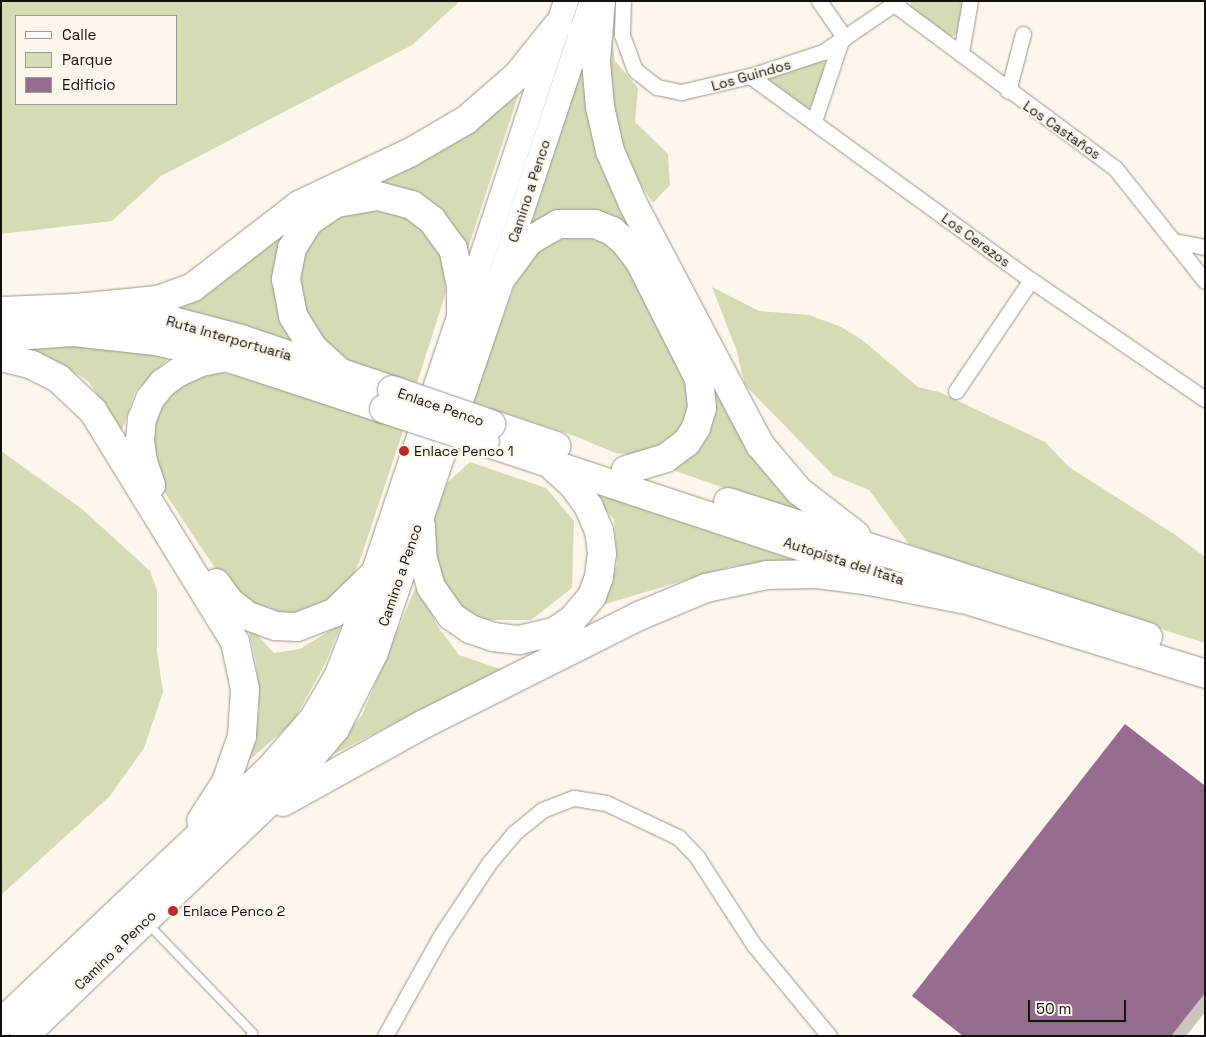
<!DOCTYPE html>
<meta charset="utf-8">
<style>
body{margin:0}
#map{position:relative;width:1206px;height:1037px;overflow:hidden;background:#fcf6ec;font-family:"Space Grotesk",sans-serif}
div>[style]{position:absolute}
.green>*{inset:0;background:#d4dbb5}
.shadow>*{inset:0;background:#0003}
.building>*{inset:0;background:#976c91}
.roads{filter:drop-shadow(0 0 1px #99948b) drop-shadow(0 0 1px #99948b)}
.lane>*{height:8px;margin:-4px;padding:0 4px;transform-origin:4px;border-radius:4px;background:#fff}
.street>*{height:15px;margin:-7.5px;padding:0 7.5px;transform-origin:7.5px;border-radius:7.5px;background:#fff}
.primary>*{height:24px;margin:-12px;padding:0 12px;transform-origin:12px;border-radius:12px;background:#fff}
.highway>*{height:28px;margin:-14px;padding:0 14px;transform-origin:14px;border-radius:14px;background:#fff}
.bridges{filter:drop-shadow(0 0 1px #99948b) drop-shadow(0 0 1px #99948b)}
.highway-bridge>*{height:28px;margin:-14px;padding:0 14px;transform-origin:14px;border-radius:14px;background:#fff}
.dots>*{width:14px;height:14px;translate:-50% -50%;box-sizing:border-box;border:2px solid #fcf6ec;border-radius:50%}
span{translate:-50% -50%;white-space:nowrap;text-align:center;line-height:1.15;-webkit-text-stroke:4.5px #fcf6ec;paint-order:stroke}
.street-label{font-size:14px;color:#13110e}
.poi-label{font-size:14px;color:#13110e}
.left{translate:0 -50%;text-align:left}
.frame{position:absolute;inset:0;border:2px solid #13110e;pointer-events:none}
.legend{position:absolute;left:15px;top:15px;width:162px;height:90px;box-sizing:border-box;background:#fcf6ec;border:1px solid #9f9a93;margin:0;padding:6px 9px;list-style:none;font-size:15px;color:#13110e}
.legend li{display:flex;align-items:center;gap:10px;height:25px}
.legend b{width:25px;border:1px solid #9f9a93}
.scale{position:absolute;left:1028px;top:1000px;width:98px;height:22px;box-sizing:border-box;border:2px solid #13110e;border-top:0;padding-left:6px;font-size:15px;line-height:18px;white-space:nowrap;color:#13110e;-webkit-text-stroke:4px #fcf6ec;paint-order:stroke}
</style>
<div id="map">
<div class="green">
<div style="clip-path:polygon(evenodd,1px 1px,460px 1px,412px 45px,161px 176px,112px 221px,1px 234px,1px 1px,16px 16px,176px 16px,176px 104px,16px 104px,16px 16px)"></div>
<div style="clip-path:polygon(910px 1px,966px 1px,960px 34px,948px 37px,911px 9px)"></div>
<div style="clip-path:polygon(611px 32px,615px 61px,638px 88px,635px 122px,668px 154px,670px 185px,653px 203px,625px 162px,604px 77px)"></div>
<div style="clip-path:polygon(583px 60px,649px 257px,629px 233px,524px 235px)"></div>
<div style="clip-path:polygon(821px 61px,828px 64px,811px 106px,806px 110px,770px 82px,770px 77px)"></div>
<div style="clip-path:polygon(519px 93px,465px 257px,371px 187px,513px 94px)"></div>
<div style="clip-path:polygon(372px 206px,414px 219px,442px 254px,446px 292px,417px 383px,340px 360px,311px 334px,295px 272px,315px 228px,323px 221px)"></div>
<div style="clip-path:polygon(560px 231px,616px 242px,686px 372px,693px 408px,673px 443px,636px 455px,615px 453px,575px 436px,472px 402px,522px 265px)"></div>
<div style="clip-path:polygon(289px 232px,291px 342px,167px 310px,259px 240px)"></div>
<div style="clip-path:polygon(712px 287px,759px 311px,809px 315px,841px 327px,861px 339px,918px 387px,939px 392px,1045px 442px,1069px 467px,1174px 534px,1205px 557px,1205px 643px,978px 571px,909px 544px,869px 490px,833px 475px,745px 385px,736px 349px)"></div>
<div style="clip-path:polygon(92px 345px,171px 356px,135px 392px,122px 431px,88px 381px,62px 364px,29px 349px)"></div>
<div style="clip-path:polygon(223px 373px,235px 375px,404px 428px,360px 560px,351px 580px,329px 605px,279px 617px,231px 592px,159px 484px,151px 463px,154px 409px,188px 379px)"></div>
<div style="clip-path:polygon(710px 378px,812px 519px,670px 469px)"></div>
<div style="clip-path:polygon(1px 451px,82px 509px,150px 571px,157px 590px,157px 651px,163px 692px,144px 748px,110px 796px,1px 895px)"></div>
<div style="clip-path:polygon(470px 462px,546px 488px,574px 521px,572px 588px,531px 620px,471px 620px,438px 585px,431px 519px,448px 482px)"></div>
<div style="clip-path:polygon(591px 489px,803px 563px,733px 566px,602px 605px,617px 564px,614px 519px,589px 493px)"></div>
<div style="clip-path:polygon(418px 582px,438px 627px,459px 655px,509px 672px,405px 718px,328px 757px,362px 715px)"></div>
<div style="clip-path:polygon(342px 623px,325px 664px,293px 722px,246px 763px,259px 710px,256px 662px,247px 624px,274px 653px,300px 649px)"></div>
</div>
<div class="shadow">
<div style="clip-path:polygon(1125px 725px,1205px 785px,1205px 1012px,1186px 1036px,965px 1036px)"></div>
</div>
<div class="building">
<div style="clip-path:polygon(1125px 724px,1205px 786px,1205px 993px,1171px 1036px,963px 1036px,912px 996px)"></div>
</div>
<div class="roads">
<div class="lane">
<div style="left:148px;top:924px;width:151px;rotate:46.1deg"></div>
<div style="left:253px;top:1033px;width:4px;rotate:135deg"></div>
</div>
<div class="street">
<div style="left:623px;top:1px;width:34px;rotate:92deg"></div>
<div style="left:622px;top:35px;width:37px;rotate:70deg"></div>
<div style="left:635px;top:70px;width:28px;rotate:38deg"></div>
<div style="left:657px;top:87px;width:25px;rotate:12deg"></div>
<div style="left:681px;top:92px;width:71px;rotate:-13.1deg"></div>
<div style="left:750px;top:76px;width:77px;rotate:-18.2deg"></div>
<div style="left:823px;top:52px;width:91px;rotate:-34.2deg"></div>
<div style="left:819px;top:1px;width:45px;rotate:54.9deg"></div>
<div style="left:894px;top:4px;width:275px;rotate:36.6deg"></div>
<div style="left:1115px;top:168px;width:144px;rotate:51.5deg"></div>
<div style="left:961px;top:53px;width:53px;rotate:-80.2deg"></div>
<div style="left:750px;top:76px;width:347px;rotate:36deg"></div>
<div style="left:1031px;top:280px;width:211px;rotate:34.4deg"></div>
<div style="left:1008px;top:91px;width:59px;rotate:-75.3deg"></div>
<div style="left:814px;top:121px;width:84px;rotate:-71.4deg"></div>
<div style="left:1174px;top:241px;width:32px;rotate:11deg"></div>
<div style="left:956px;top:391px;width:134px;rotate:-56deg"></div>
<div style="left:385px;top:1036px;width:113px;rotate:-60.9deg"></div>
<div style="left:440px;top:937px;width:89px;rotate:-56.5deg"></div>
<div style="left:489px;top:863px;width:39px;rotate:-50deg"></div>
<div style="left:514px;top:833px;width:36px;rotate:-39deg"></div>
<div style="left:542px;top:810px;width:34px;rotate:-21deg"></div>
<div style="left:574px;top:798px;width:32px;rotate:9deg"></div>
<div style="left:606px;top:803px;width:80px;rotate:25.3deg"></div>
<div style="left:678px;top:837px;width:28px;rotate:46deg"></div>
<div style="left:697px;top:857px;width:105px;rotate:57.1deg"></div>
<div style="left:754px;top:945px;width:118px;rotate:50.5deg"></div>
</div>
<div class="primary">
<div style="left:502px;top:271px;width:285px;rotate:-71.6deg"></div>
<div style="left:464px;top:310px;width:325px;rotate:-71.7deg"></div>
</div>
<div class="highway">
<div style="left:601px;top:1px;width:61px;rotate:94.7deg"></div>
<div style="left:596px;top:62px;width:45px;rotate:84.9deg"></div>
<div style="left:600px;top:107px;width:45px;rotate:77.2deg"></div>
<div style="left:610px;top:151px;width:58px;rotate:66.5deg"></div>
<div style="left:633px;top:204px;width:272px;rotate:62.2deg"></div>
<div style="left:760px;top:445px;width:60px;rotate:49.7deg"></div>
<div style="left:799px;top:491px;width:72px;rotate:37.7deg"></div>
<div style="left:76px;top:308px;width:82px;rotate:-5.6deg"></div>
<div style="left:158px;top:300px;width:37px;rotate:-20deg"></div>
<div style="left:193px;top:287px;width:134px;rotate:-37.7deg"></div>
<div style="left:299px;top:205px;width:124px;rotate:-25.3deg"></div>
<div style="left:411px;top:152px;width:64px;rotate:-30.2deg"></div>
<div style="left:466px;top:120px;width:67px;rotate:-40.8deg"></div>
<div style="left:517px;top:76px;width:65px;rotate:-51.2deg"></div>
<div style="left:1px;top:311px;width:75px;rotate:-2.3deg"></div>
<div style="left:76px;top:308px;width:94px;rotate:7.4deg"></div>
<div style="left:169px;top:320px;width:74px;rotate:14.8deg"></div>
<div style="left:241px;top:339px;width:159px;rotate:18.7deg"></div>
<div style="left:1px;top:337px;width:72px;rotate:-4deg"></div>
<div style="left:73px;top:332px;width:83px;rotate:6.2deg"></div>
<div style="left:156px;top:341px;width:72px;rotate:12.9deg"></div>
<div style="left:226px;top:357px;width:166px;rotate:18.2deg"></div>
<div style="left:1px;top:357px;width:32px;rotate:14deg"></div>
<div style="left:32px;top:365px;width:30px;rotate:27deg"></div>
<div style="left:59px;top:379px;width:47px;rotate:43.3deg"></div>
<div style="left:93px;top:411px;width:271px;rotate:58.4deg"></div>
<div style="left:235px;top:642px;width:48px;rotate:78deg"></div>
<div style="left:245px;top:689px;width:47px;rotate:93.7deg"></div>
<div style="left:242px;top:736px;width:49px;rotate:109.2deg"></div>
<div style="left:226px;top:782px;width:46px;rotate:122.7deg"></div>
<div style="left:491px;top:424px;width:69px;rotate:18.7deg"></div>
<div style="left:485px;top:442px;width:402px;rotate:18.3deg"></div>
<div style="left:151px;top:485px;width:24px;rotate:-109deg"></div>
<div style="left:143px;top:462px;width:21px;rotate:-98deg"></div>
<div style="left:140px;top:441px;width:22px;rotate:-85deg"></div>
<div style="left:142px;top:419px;width:22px;rotate:-68deg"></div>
<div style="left:150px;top:399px;width:21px;rotate:-51deg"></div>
<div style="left:163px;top:383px;width:19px;rotate:-35deg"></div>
<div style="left:179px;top:372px;width:24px;rotate:-24deg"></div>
<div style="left:201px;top:362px;width:25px;rotate:-11deg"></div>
<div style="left:728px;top:502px;width:441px;rotate:17.8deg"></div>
<div style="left:421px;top:526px;width:33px;rotate:87deg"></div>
<div style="left:423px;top:559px;width:29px;rotate:74deg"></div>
<div style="left:431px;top:587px;width:35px;rotate:55deg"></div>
<div style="left:451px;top:616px;width:23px;rotate:34deg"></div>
<div style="left:470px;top:629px;width:24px;rotate:19deg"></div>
<div style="left:493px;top:637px;width:26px;rotate:7deg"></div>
<div style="left:519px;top:640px;width:36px;rotate:-13deg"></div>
<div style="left:554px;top:632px;width:22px;rotate:-34deg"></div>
<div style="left:572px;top:620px;width:31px;rotate:-50deg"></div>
<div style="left:592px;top:596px;width:20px;rotate:-70deg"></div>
<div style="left:599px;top:577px;width:23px;rotate:-83deg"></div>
<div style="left:602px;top:554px;width:23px;rotate:-97deg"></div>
<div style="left:599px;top:531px;width:26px;rotate:-113deg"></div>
<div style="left:589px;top:507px;width:29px;rotate:-126deg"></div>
<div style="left:572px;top:484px;width:24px;rotate:-138deg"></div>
<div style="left:216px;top:583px;width:24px;rotate:54deg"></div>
<div style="left:230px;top:602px;width:23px;rotate:38deg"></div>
<div style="left:248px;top:616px;width:30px;rotate:20deg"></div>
<div style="left:276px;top:626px;width:21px;rotate:3deg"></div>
<div style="left:297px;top:627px;width:40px;rotate:-21deg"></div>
<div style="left:334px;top:613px;width:52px;rotate:-44.2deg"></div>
<div style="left:944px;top:593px;width:273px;rotate:17.2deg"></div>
<div style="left:283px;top:802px;width:161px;rotate:-29deg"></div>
<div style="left:424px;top:724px;width:241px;rotate:-26.7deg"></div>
<div style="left:639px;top:616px;width:73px;rotate:-22.7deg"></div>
<div style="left:706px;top:588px;width:62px;rotate:-12deg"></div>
<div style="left:767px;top:575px;width:50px;rotate:-1.1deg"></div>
<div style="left:817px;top:574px;width:53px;rotate:7.5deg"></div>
<div style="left:870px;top:581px;width:93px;rotate:11.2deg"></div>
<div style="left:1px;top:1023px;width:369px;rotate:-43.4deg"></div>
<div style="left:269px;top:770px;width:69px;rotate:-49.1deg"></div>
<div style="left:314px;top:718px;width:48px;rotate:-59.7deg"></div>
<div style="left:338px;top:677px;width:49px;rotate:-68.6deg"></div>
<div style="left:356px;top:631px;width:331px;rotate:-71.5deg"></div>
<div style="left:461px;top:317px;width:31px;rotate:-90deg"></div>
<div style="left:461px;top:286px;width:38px;rotate:-102deg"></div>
<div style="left:453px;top:249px;width:36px;rotate:-126deg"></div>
<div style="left:432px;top:220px;width:25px;rotate:-143deg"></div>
<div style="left:412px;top:205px;width:35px;rotate:-165deg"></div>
<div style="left:378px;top:196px;width:43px;rotate:170.5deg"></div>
<div style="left:336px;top:203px;width:32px;rotate:146deg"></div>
<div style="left:309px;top:221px;width:32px;rotate:122deg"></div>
<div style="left:292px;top:248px;width:32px;rotate:101deg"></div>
<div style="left:286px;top:279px;width:38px;rotate:79deg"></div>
<div style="left:293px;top:316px;width:39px;rotate:58deg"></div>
<div style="left:314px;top:349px;width:36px;rotate:42deg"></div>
<div style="left:24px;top:1036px;width:369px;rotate:-43.7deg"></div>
<div style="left:291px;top:781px;width:68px;rotate:-49.8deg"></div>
<div style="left:335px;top:729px;width:86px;rotate:-63.1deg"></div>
<div style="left:374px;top:652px;width:393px;rotate:-71.3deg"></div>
<div style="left:500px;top:280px;width:49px;rotate:-53.4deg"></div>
<div style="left:529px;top:241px;width:34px;rotate:-30deg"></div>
<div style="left:559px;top:224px;width:36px"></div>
<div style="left:595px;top:224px;width:18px;rotate:22deg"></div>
<div style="left:612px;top:231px;width:17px;rotate:40deg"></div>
<div style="left:625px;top:242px;width:25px;rotate:53deg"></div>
<div style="left:640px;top:262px;width:131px;rotate:63.2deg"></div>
<div style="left:699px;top:379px;width:29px;rotate:84deg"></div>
<div style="left:702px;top:408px;width:21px;rotate:107deg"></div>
<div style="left:696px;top:428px;width:17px;rotate:123deg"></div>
<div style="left:687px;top:442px;width:26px;rotate:143deg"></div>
<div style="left:666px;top:458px;width:42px;rotate:163.3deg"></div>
</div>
</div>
<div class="bridges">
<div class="highway-bridge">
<div style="left:392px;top:390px;width:105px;rotate:19deg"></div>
<div style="left:384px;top:409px;width:106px;rotate:18.1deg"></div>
</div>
</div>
<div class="dots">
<div style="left:404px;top:451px;background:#b92a28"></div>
<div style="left:173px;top:911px;background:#b92a28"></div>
</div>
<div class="street-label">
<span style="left:751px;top:75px;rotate:-16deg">Los Guindos</span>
<span style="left:1062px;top:130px;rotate:35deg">Los Castaños</span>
<span style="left:529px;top:191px;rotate:-72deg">Camino a Penco</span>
<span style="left:976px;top:240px;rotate:36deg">Los Cerezos</span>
<span style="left:229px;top:338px;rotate:16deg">Ruta Interportuaria</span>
<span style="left:441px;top:407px;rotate:19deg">Enlace Penco</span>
<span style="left:844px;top:561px;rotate:18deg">Autopista del Itata</span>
<span style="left:400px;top:575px;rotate:-71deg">Camino a Penco</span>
<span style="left:115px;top:950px;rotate:-44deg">Camino a Penco</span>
</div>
<div class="poi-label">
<span class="left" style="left:414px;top:451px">Enlace Penco 1</span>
<span class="left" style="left:183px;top:911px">Enlace Penco 2</span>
</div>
<div class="frame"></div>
<ul class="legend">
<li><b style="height:6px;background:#fff"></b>Calle</li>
<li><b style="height:14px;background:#d4dbb5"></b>Parque</li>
<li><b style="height:14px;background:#976c91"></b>Edificio</li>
</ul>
<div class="scale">50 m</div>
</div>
